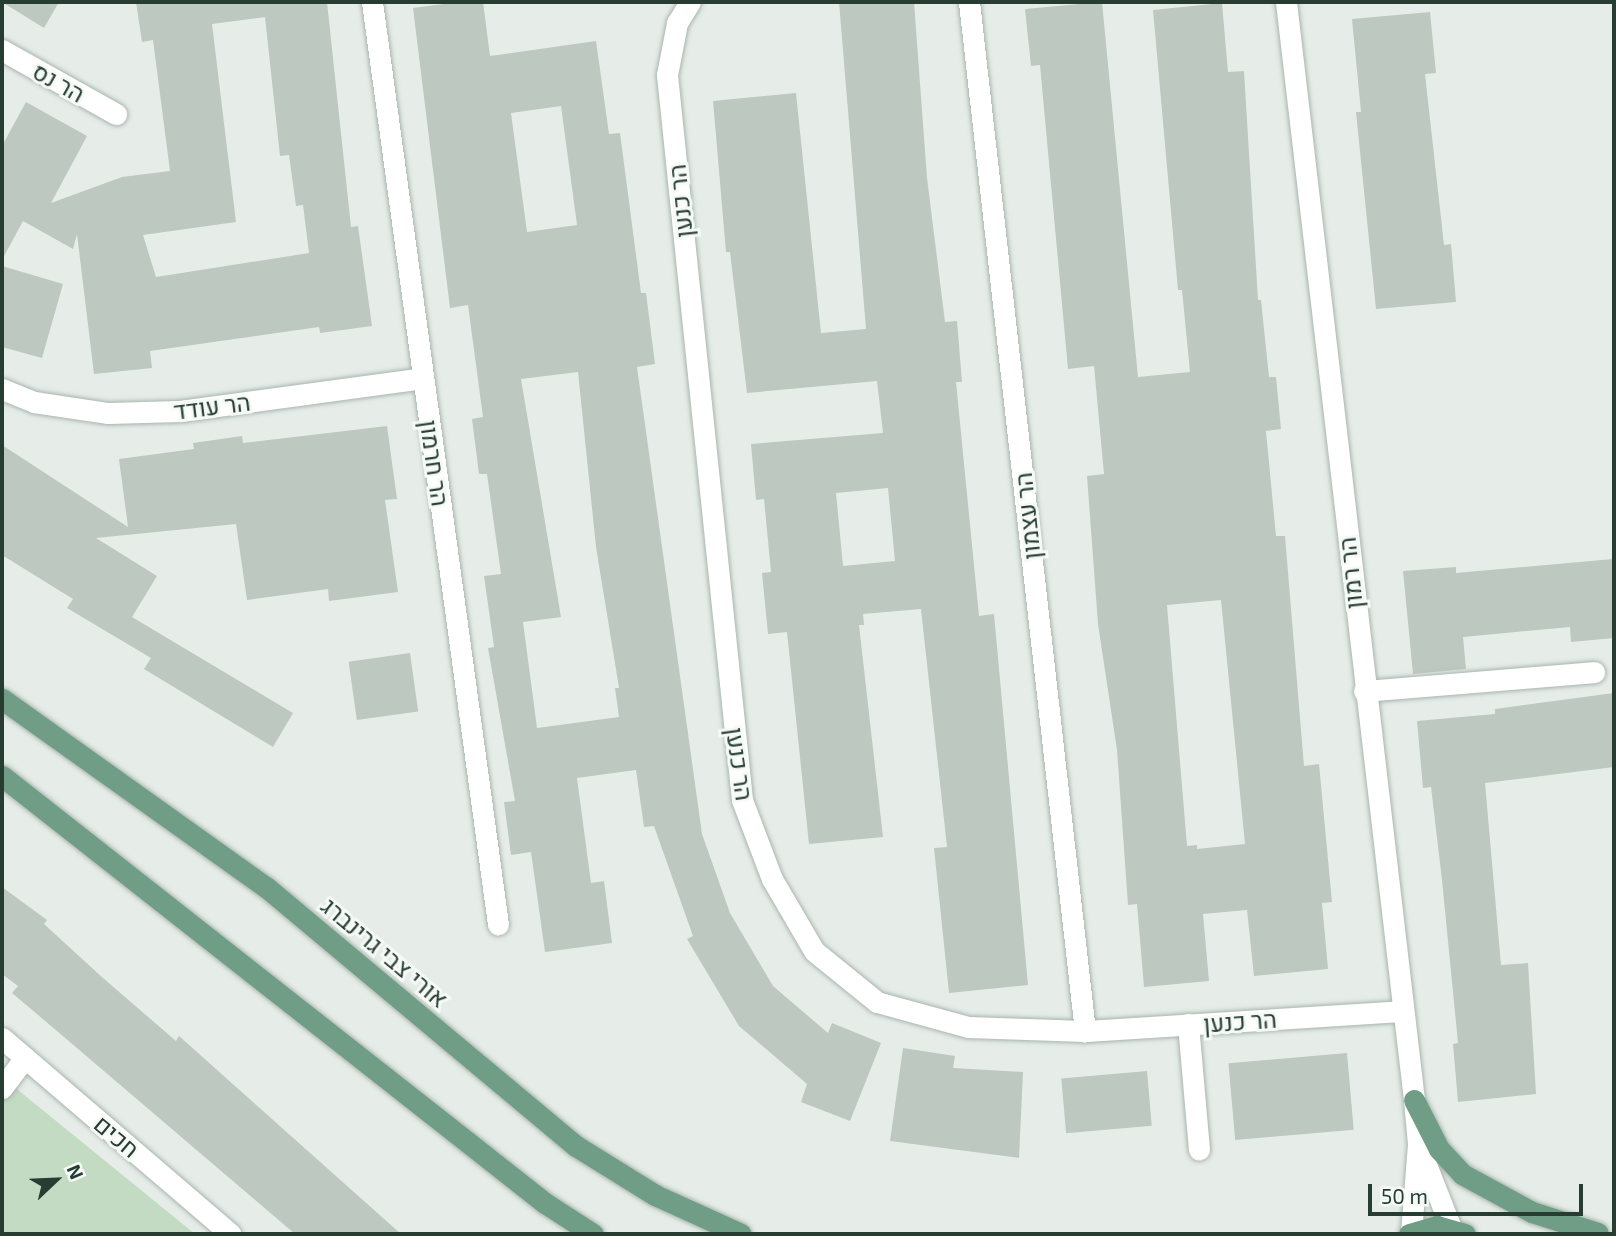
<!DOCTYPE html>
<meta charset="utf-8">
<style>
body{margin:0}
#map{position:relative;width:1616px;height:1236px;overflow:hidden;background:#e6ede8;font-family:"Exo 2",Heebo,sans-serif}
div>[style]{position:absolute}
.green>*{inset:0;background:#c2dbc2}
.building>*{inset:0;background:#bcc8c0;transform-origin:0 0}
.roads{filter:drop-shadow(0 0 2px #a9b5ae) drop-shadow(0 0 2px #a9b5ae)}
.minor>*{height:21px;margin:-10.5px;padding:0 10.5px;transform-origin:10.5px;border-radius:10.5px;background:#fff}
.major>*{height:21px;margin:-10.5px;padding:0 10.5px;transform-origin:10.5px;border-radius:10.5px;background:#709d86}
span{translate:-50% -50%;white-space:nowrap;text-align:center;line-height:1.15;-webkit-text-stroke:6px #f6faf7;paint-order:stroke}
.street-label{font-size:24px;color:#273d32}
.frame{position:absolute;inset:0;border:4px solid #273d32;pointer-events:none}
.north{position:absolute;left:21px;top:1145px;width:70px;height:70px;-webkit-text-stroke:5px #f6faf7;paint-order:stroke;rotate:67deg;font-size:19px;font-weight:700;line-height:28px;text-align:center;color:#273d32}
.north::after{content:'';display:block;margin:auto;width:24px;height:32px;background:#273d32;clip-path:polygon(50% 0,100% 100%,50% 72%,0 100%)}
.scale{position:absolute;left:1368px;top:1184px;width:215px;height:32px;box-sizing:border-box;border:4px solid #273d32;border-top:0;padding-left:9px;font-size:21px;line-height:24px;white-space:nowrap;color:#273d32;-webkit-text-stroke:5px #f6faf7;paint-order:stroke}
</style>
<div id="map">
<div class="green">
<div style="clip-path:polygon(7px 1081px,195px 1234px,2px 1234px,2px 1088px)"></div>
</div>
<div class="building">
<div style="clip-path:polygon(2px 2px,59px 2px,44px 28px)"></div>
<div style="clip-path:polygon(evenodd,136px 2px,327px 2px,351px 227px,358px 226px,372px 326px,320px 333px,319px 327px,150px 351px,152px 368px,94px 374px,77px 234px,73px 249px,23px 221px,2px 260px,2px 146px,26px 102px,87px 136px,51px 203px,122px 177px,170px 171px,153px 40px,142px 42px,136px 2px,265px 17px,280px 156px,289px 155px,296px 206px,303px 205px,309px 253px,156px 277px,143px 235px,236px 222px,212px 24px,265px 17px)"></div>
<div style="clip-path:polygon(evenodd,459px 2px,483px 2px,490px 56px,596px 41px,609px 134px,620px 133px,641px 293px,646px 293px,655px 364px,637px 367px,702px 834px,730px 913px,773px 986px,828px 1033px,832px 1023px,881px 1043px,850px 1121px,801px 1102px,807px 1084px,739px 1026px,687px 939px,693px 936px,654px 826px,644px 827px,636px 770px,577px 778px,591px 883px,604px 881px,612px 943px,545px 952px,531px 852px,511px 855px,504px 802px,515px 801px,488px 648px,494px 647px,484px 576px,501px 574px,487px 474px,479px 474px,472px 419px,483px 417px,468px 305px,450px 308px,413px 8px,459px 2px,561px 106px,577px 225px,527px 232px,511px 113px,561px 106px,459px 2px,578px 372px,596px 547px,619px 688px,615px 688px,619px 717px,537px 728px,523px 622px,561px 617px,521px 379px,578px 372px)"></div>
<div style="clip-path:polygon(evenodd,839px 2px,914px 2px,927px 178px,945px 322px,957px 321px,962px 382px,956px 382px,979px 616px,994px 614px,1028px 985px,949px 993px,934px 848px,947px 847px,921px 609px,863px 614px,864px 625px,859px 625px,883px 837px,809px 844px,787px 632px,768px 634px,762px 573px,771px 572px,764px 499px,756px 500px,751px 444px,883px 433px,878px 389px,877px 381px,747px 393px,730px 252px,726px 252px,713px 101px,796px 93px,821px 333px,866px 329px,839px 2px,888px 488px,895px 561px,843px 566px,836px 493px,888px 488px)"></div>
<div style="clip-path:polygon(evenodd,1102px 2px,1138px 377px,1190px 372px,1182px 290px,1178px 290px,1153px 10px,1222px 3px,1228px 72px,1244px 71px,1258px 300px,1261px 300px,1269px 377px,1276px 377px,1281px 429px,1266px 431px,1276px 536px,1285px 536px,1304px 766px,1319px 764px,1332px 902px,1322px 903px,1328px 969px,1254px 976px,1247px 910px,1203px 914px,1209px 981px,1144px 987px,1137px 904px,1128px 905px,1117px 750px,1098px 624px,1087px 476px,1104px 474px,1094px 366px,1068px 369px,1040px 65px,1031px 66px,1025px 9px,1102px 2px,1221px 600px,1245px 844px,1197px 849px,1197px 845px,1187px 846px,1167px 605px,1221px 600px)"></div>
<div style="clip-path:polygon(1430px 12px,1436px 73px,1425px 74px,1444px 245px,1451px 244px,1456px 302px,1376px 309px,1356px 112px,1361px 112px,1352px 19px)"></div>
<div style="clip-path:polygon(2px 266px,63px 284px,42px 358px,2px 347px)"></div>
<div style="clip-path:polygon(387px 426px,397px 499px,385px 500px,398px 592px,329px 601px,328px 589px,247px 600px,236px 524px,96px 538px,157px 576px,132px 617px,293px 713px,273px 747px,144px 669px,151px 658px,67px 608px,73px 599px,2px 555px,2px 445px,128px 527px,119px 459px,194px 449px,193px 443px,242px 436px,243px 443px)"></div>
<div style="clip-path:polygon(1613px 559px,1614px 638px,1571px 642px,1570px 627px,1463px 637px,1466px 669px,1413px 674px,1403px 571px,1456px 567px,1456px 573px)"></div>
<div style="left:410px;top:653px;width:59px;height:62px;rotate:82deg"></div>
<div style="clip-path:polygon(1614px 693px,1614px 767px,1485px 783px,1501px 965px,1528px 963px,1536px 1094px,1458px 1102px,1453px 1044px,1458px 1043px,1442px 880px,1431px 787px,1423px 788px,1417px 721px,1495px 714px,1495px 709px)"></div>
<div style="clip-path:polygon(2px 887px,47px 920px,44px 924px,103px 978px,176px 1041px,179px 1036px,401px 1234px,295px 1234px,57px 1031px,12px 993px,18px 986px,2px 974px)"></div>
<div style="clip-path:polygon(903px 1048px,955px 1056px,953px 1068px,1023px 1072px,1019px 1158px,890px 1141px)"></div>
<div style="left:1347px;top:1053px;width:77px;height:119px;rotate:85deg"></div>
<div style="left:1147px;top:1071px;width:55px;height:86px;rotate:85deg"></div>
</div>
<div class="roads">
<div class="minor">
<div style="left:372px;top:2px;width:931px;rotate:82.22deg"></div>
<div style="left:690px;top:2px;width:25px;rotate:122deg"></div>
<div style="left:677px;top:23px;width:53px;rotate:100.9deg"></div>
<div style="left:667px;top:75px;width:729px;rotate:84.09deg"></div>
<div style="left:742px;top:800px;width:85px;rotate:69.2deg"></div>
<div style="left:772px;top:879px;width:83px;rotate:59.7deg"></div>
<div style="left:814px;top:951px;width:81px;rotate:39deg"></div>
<div style="left:877px;top:1002px;width:94px;rotate:15.4deg"></div>
<div style="left:968px;top:1027px;width:117px;rotate:2deg"></div>
<div style="left:1085px;top:1031px;width:318px;rotate:-3.6deg"></div>
<div style="left:969px;top:2px;width:1036px;rotate:83.57deg"></div>
<div style="left:1286px;top:2px;width:1105px;rotate:83.35deg"></div>
<div style="left:1414px;top:1100px;width:44px;rotate:84.8deg"></div>
<div style="left:1418px;top:1144px;width:88px;rotate:94.5deg"></div>
<div style="left:2px;top:50px;width:131px;rotate:29.3deg"></div>
<div style="left:2px;top:389px;width:35px;rotate:22deg"></div>
<div style="left:34px;top:402px;width:75px;rotate:8.5deg"></div>
<div style="left:108px;top:413px;width:72px;rotate:-1.6deg"></div>
<div style="left:180px;top:411px;width:245px;rotate:-7.7deg"></div>
<div style="left:1364px;top:691px;width:231px;rotate:-4.7deg"></div>
<div style="left:1188px;top:1024px;width:126px;rotate:85deg"></div>
<div style="left:2px;top:1038px;width:301px;rotate:40.6deg"></div>
<div style="left:2px;top:1088px;width:38px;rotate:-53deg"></div>
<div style="left:1420px;top:1149px;width:85px;rotate:68.6deg"></div>
</div>
<div class="major">
<div style="left:2px;top:699px;width:324px;rotate:35.5deg"></div>
<div style="left:266px;top:887px;width:404px;rotate:39.9deg"></div>
<div style="left:576px;top:1146px;width:93px;rotate:31.8deg"></div>
<div style="left:655px;top:1195px;width:94px;rotate:24.4deg"></div>
<div style="left:2px;top:776px;width:691px;rotate:38.18deg"></div>
<div style="left:545px;top:1203px;width:57px;rotate:32.9deg"></div>
<div style="left:1414px;top:1100px;width:55px;rotate:63deg"></div>
<div style="left:1439px;top:1149px;width:34px;rotate:47deg"></div>
<div style="left:1462px;top:1174px;width:80px;rotate:28.5deg"></div>
<div style="left:1532px;top:1212px;width:69px;rotate:17.7deg"></div>
<div style="left:1409px;top:1234px;width:29px;rotate:-16deg"></div>
<div style="left:1437px;top:1226px;width:29px;rotate:16deg"></div>
</div>
</div>
<div class="street-label">
<span style="left:59px;top:82px;rotate:29deg">הר נס</span>
<span style="left:680px;top:201px;rotate:-96deg">הר כנען</span>
<span style="left:212px;top:406px;rotate:-7deg">הר עודד</span>
<span style="left:435px;top:463px;rotate:82deg">הר חרמון</span>
<span style="left:1027px;top:516px;rotate:-96deg">הר עצמון</span>
<span style="left:1350px;top:573px;rotate:-96deg">הר רמון</span>
<span style="left:740px;top:764px;rotate:82deg">הר כנען</span>
<span style="left:385px;top:952px;rotate:40deg">אורי צבי גרינברג</span>
<span style="left:1240px;top:1021px;rotate:-4deg">הר כנען</span>
<span style="left:117px;top:1136px;rotate:40deg">חכים</span>
</div>
<div class="frame"></div>
<div class="north">N</div>
<div class="scale">50 m</div>
</div>
